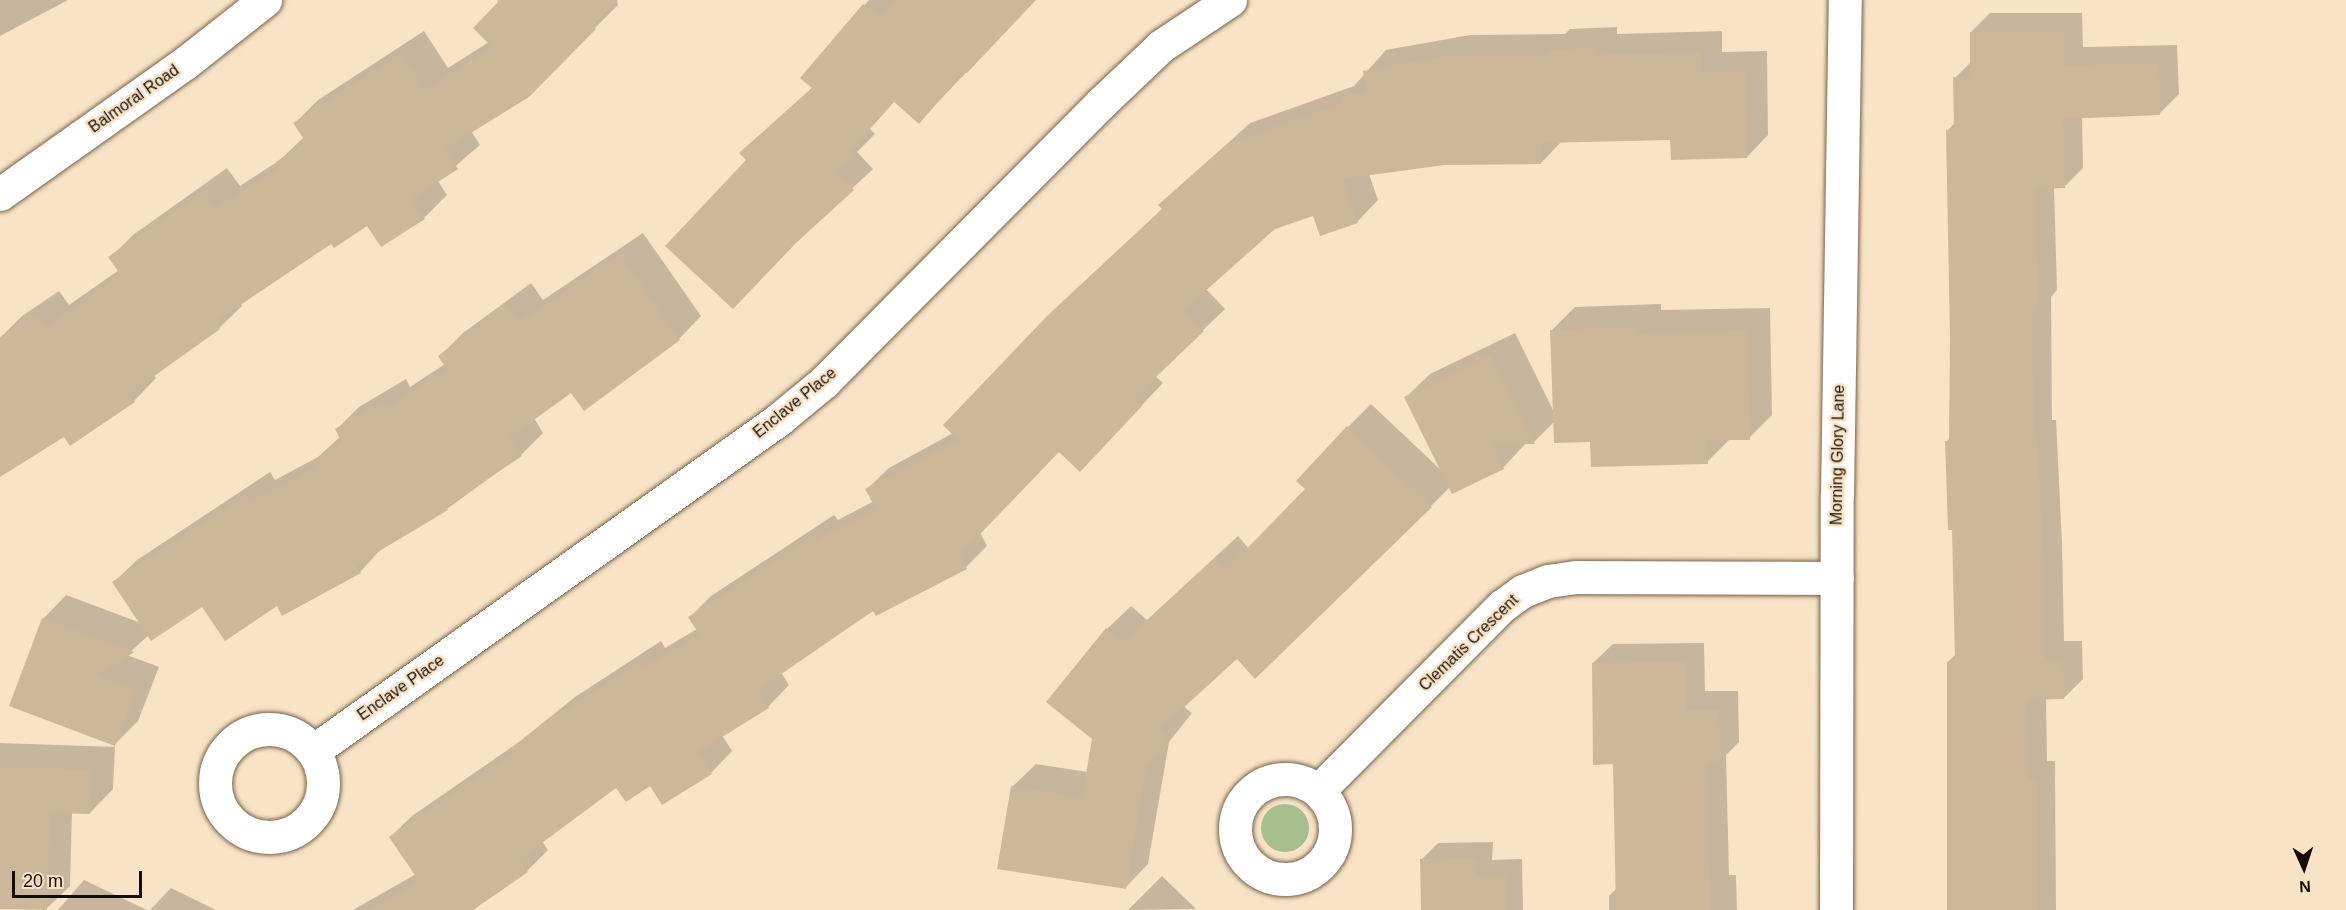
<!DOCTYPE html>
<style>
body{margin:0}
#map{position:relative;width:2346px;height:910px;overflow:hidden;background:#f9e3c6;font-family:Arial,sans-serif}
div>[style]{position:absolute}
.green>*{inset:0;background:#a7bf8d}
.round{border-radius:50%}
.shadow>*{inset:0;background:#0003}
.building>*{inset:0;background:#ccb79b}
.roads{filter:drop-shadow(0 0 2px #76634a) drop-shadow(0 0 2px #76634a)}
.street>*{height:33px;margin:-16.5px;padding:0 16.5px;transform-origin:16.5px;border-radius:16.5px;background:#fff}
.street>.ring{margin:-16.5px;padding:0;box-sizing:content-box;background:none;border:33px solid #fff;border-radius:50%}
span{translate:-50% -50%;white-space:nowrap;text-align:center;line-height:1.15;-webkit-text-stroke:5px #f9e3c6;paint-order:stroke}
.street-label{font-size:16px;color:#150d04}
.north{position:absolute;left:2274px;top:838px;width:60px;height:60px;-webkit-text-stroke:4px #f9e3c6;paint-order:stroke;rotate:177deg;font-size:16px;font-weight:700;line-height:24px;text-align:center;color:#150d04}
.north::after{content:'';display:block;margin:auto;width:21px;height:27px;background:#150d04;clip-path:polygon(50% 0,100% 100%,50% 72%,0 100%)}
.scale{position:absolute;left:12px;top:871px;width:130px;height:27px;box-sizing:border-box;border:3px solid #150d04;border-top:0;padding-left:8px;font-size:18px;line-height:21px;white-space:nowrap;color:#150d04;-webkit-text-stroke:4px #f9e3c6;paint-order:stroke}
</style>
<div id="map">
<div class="green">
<div class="round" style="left:1261px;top:804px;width:48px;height:48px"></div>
</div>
<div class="shadow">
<div style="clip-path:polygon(0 0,68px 0,0 36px)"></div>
<div style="clip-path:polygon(498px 0,617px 0,618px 5px,528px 95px,471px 131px,480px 145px,438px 181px,447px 195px,424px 218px,382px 245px,368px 224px,332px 242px,240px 303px,242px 306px,219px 328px,154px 375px,156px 378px,134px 401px,65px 435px,0 476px,0 338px,22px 316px,59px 291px,69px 305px,119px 270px,110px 258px,133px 235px,227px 168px,240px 186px,280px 160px,304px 137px,295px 123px,318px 100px,424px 31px,448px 68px,489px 42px)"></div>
<div style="clip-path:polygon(869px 0,1035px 0,919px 122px,895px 101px,870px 129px,875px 134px,857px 152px,873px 169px,803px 234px,741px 153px,813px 87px,802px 77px)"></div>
<div style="clip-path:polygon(1990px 13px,2082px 13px,2083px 47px,2177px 45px,2179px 94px,2160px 113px,2082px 116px,2083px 168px,2064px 187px,2054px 187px,2057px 290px,2051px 297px,2052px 420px,2056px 420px,2062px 543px,2064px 641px,2082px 641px,2083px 679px,2064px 698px,2046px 698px,2047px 761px,2055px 761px,2056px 910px,1948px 910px,1948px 662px,1956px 654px,1954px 529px,1946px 442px,1951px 437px,1952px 338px,1947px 131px,1955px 123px,1955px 78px,1972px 61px,1971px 32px)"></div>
<div style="clip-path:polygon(1617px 27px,1617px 34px,1722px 31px,1722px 52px,1767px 51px,1768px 135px,1747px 157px,1672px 138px,1562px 141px,1541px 163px,1444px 164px,1369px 174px,1378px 200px,1357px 222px,1314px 214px,1274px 228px,1206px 289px,1225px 309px,1155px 376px,1163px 383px,1101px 448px,1060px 450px,980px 532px,987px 546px,966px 567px,874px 609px,781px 672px,789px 685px,768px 707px,722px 735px,732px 751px,711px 773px,650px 784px,617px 785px,542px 841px,548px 850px,527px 871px,471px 910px,353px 910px,416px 874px,390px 837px,412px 816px,519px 742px,575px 697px,661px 641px,665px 648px,697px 629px,690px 617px,711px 596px,834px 515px,838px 520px,874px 501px,867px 489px,889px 468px,953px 433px,1163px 208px,1160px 205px,1250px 123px,1354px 86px,1386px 50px,1470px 35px,1565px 34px,1570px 29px)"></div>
<div style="clip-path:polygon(643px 233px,701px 316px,679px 339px,585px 409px,571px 391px,534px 418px,543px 433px,521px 455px,447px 509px,382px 548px,360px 572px,278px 604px,202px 605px,149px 635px,127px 655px,159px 667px,138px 721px,115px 744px,43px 619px,66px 595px,141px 623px,114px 582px,137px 560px,270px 472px,275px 480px,318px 457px,341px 436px,337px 429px,359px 407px,406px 379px,410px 387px,445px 364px,440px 356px,463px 333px,531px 283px,543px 300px)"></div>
<div style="clip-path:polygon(1661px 304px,1661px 310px,1770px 308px,1772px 415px,1749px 438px,1731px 438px,1707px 462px,1592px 440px,1555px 421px,1534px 442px,1526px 443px,1503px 468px,1450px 487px,1431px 506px,1237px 657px,1183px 706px,1192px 713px,1169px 742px,1148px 864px,1125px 888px,1012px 787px,1036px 764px,1088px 772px,1107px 629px,1131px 606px,1147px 620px,1238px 536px,1249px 549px,1307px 489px,1348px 427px,1371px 404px,1442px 471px,1406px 397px,1430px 374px,1515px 333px,1555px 414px,1552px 330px,1575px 307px)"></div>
<div style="clip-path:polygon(1704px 643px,1705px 691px,1738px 691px,1739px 742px,1726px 755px,1729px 875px,1736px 875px,1737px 910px,1609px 910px,1609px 896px,1617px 888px,1615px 763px,1593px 663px,1613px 644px)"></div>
<div style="clip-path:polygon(0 743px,115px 747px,113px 789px,90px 813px,72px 812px,70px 886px,46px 909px,0 908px)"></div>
<div style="clip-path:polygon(1493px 842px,1492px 860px,1522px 859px,1523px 910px,1422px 910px,1421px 860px,1438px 843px)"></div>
<div style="clip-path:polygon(1162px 876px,1196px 909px,1128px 910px)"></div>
<div style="clip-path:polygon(84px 880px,147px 910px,58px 910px)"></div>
<div style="clip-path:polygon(171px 888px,216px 910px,150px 910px)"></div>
</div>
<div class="building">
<div style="clip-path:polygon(500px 0,617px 0,593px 26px,596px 29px,529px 97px,445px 149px,458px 169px,412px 199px,425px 219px,381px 247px,367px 226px,334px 248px,331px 244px,215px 322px,220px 329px,129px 394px,135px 402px,70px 446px,64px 437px,0 477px,0 337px,36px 313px,46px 327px,120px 274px,108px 257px,204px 190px,216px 208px,279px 167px,276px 162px,306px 142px,293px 123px,401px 53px,425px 90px,492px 47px,473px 28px)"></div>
<div style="clip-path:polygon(896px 0,1036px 0,967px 73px,964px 71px,919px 124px,893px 101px,851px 151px,856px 156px,837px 172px,854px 190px,796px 243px,733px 309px,665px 246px,746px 160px,739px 153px,812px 88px,800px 78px,863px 4px,879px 17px)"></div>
<div style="clip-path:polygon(2064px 31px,2064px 66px,2159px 63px,2160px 115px,2063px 119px,2065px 188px,2035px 189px,2039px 311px,2032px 311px,2034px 438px,2037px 438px,2044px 563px,2045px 660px,2063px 659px,2064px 699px,2027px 700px,2028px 779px,2037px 779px,2037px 910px,1947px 910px,1947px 662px,1955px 661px,1952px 530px,1948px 530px,1945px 441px,1949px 441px,1950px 338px,1946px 130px,1954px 130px,1953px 77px,1970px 77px,1970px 32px)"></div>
<div style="clip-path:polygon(1596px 48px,1596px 55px,1701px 52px,1701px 73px,1746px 72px,1747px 158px,1671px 160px,1670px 140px,1541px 143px,1541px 164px,1444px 165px,1342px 179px,1358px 223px,1320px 236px,1313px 216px,1275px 229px,1184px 310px,1204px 331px,1134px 398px,1142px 406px,1080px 472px,1059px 452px,960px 555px,967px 569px,876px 616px,873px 611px,758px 690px,769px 708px,698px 752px,712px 774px,662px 805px,650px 786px,626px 802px,616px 788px,519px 860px,528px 872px,473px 910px,368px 910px,419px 881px,389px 837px,513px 752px,510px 749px,552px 718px,639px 662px,643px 668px,699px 634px,688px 617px,812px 535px,816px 540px,876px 509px,865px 489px,958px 440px,943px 425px,1047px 316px,1162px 209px,1158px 205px,1227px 144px,1343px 103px,1342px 96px,1366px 92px,1363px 71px,1447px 56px,1547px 55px,1547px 50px)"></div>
<div style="clip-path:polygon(620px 254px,680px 340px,584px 411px,571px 393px,509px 438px,522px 456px,446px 507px,448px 510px,356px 565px,361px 573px,282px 616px,277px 606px,225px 641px,202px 607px,151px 641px,112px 582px,247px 493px,252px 501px,315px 467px,312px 461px,342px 442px,335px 429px,383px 400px,387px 408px,447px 369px,438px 356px,507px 304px,520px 321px)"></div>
<div style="clip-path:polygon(1638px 327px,1639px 333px,1748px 330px,1750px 440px,1707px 440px,1708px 464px,1591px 467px,1590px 442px,1554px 443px,1550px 330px)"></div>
<div style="clip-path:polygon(1491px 355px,1535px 444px,1493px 445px,1504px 469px,1452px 494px,1404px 397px)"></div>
<div style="clip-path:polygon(1347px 426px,1432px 507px,1255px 679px,1237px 659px,1160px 729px,1170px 737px,1146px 767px,1126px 889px,997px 869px,1011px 786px,1082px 798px,1092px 739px,1046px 702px,1106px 628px,1123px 642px,1214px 559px,1225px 571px,1305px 489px,1296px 481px)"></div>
<div style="clip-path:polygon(42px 618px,134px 652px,98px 675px,136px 690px,115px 746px,9px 706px)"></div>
<div style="clip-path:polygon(1686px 662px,1686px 710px,1719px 710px,1720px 763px,1707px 763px,1710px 910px,1616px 910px,1613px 764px,1593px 765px,1592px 663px)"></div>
<div style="clip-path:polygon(0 767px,92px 770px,90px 814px,50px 813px,47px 910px,0 909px)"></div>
<div style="clip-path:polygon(1477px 858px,1476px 876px,1506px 875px,1506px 910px,1421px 910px,1420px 859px)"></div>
</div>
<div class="roads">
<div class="street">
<div style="left:0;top:194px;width:227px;rotate:-35.3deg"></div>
<div style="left:185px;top:63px;width:102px;rotate:-38.2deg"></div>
<div class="ring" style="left:215px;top:729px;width:75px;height:75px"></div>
<div style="left:313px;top:751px;width:571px;rotate:-35.44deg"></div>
<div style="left:778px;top:420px;width:60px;rotate:-39.6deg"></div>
<div style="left:824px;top:382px;width:393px;rotate:-45.2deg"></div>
<div style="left:1101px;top:103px;width:83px;rotate:-43.5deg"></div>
<div style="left:1161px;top:46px;width:83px;rotate:-33.7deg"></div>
<div class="ring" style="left:1235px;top:779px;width:67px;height:67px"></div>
<div style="left:1318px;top:791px;width:261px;rotate:-45.2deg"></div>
<div style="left:1502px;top:606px;width:26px;rotate:-36deg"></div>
<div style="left:1523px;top:591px;width:27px;rotate:-22deg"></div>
<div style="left:1548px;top:581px;width:29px;rotate:-8deg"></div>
<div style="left:1577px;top:577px;width:260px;rotate:0.2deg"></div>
<div style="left:1836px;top:910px;width:415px;rotate:-89.9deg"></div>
<div style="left:1837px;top:495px;width:495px;rotate:-89.1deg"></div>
</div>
</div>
<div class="street-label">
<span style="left:134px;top:99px;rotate:-35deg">Balmoral Road</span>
<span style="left:795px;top:403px;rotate:-39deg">Enclave Place</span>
<span style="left:1838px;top:455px;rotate:-89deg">Morning Glory Lane</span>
<span style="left:1469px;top:643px;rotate:-44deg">Clematis Crescent</span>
<span style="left:401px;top:688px;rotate:-35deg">Enclave Place</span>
</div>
<div class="north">N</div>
<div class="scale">20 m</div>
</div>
